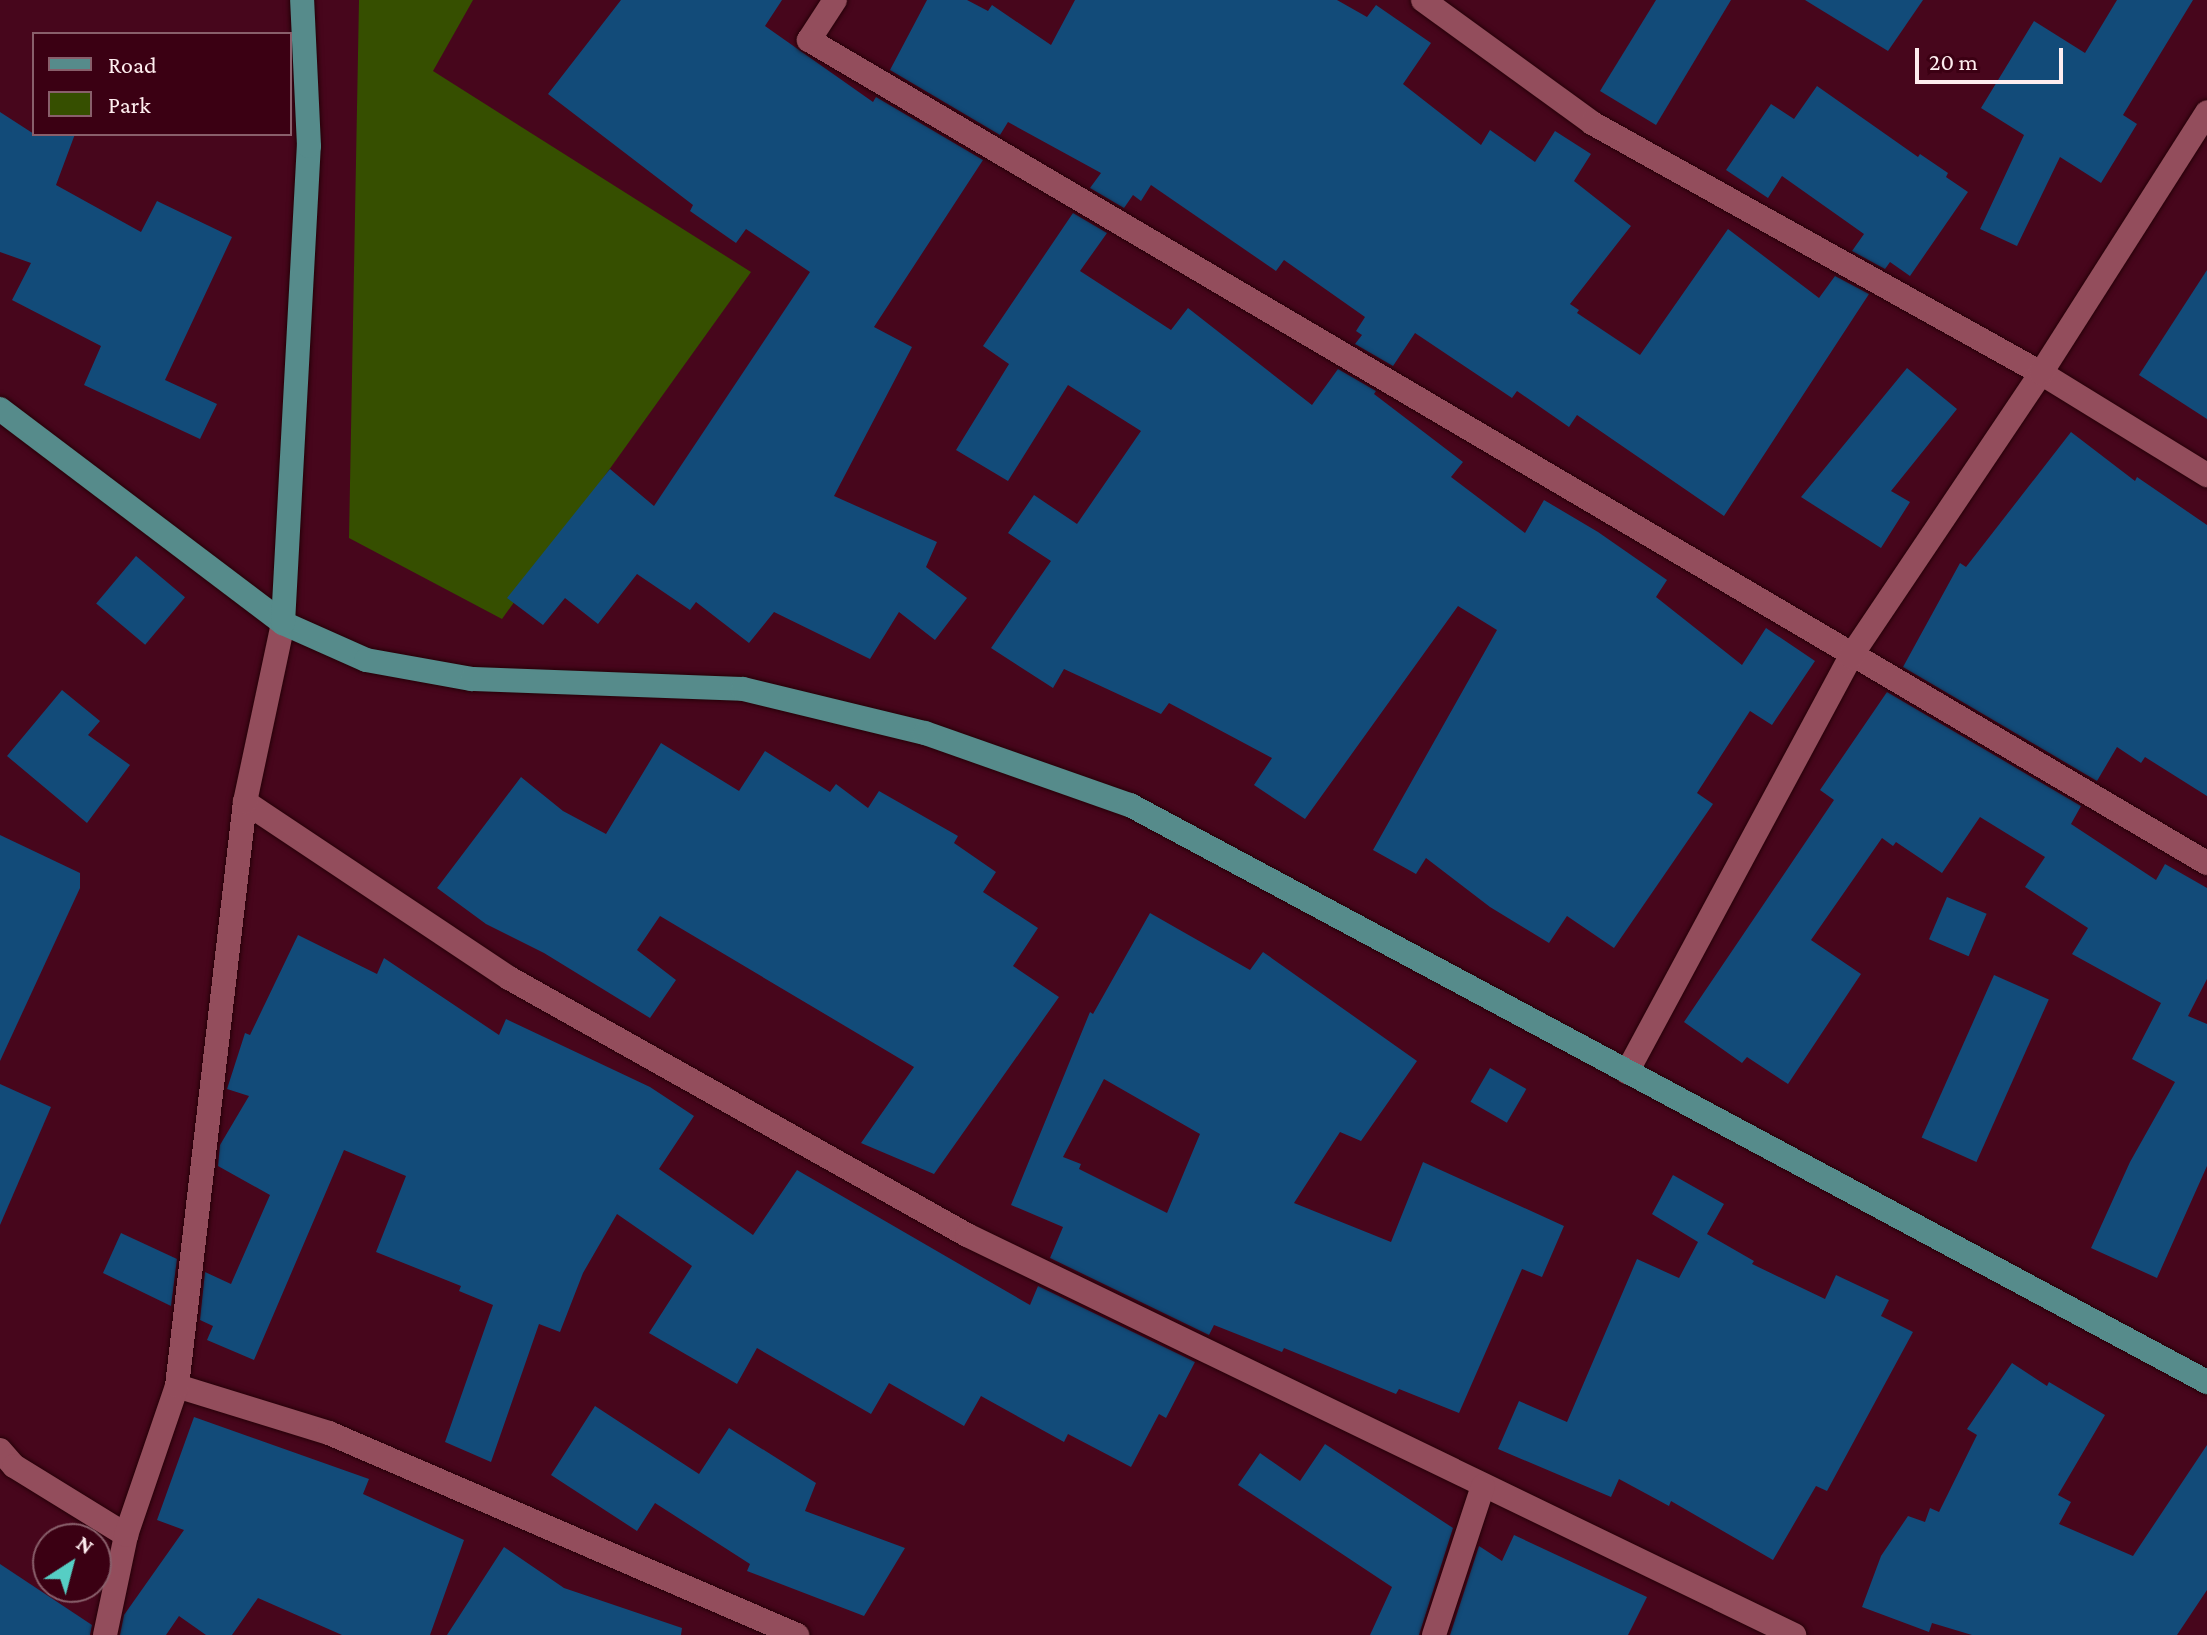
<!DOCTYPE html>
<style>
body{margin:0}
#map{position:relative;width:2207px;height:1635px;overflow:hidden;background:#47061c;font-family:"Crimson Pro",serif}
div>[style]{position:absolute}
.green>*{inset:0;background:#364f00}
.building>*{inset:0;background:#124b79;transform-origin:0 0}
.roads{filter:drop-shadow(0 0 2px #250008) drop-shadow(0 0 2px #250008)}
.minor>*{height:24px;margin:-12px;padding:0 12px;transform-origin:12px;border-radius:12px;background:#934d5c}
.major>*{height:24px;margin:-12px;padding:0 12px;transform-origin:12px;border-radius:12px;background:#568b8b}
span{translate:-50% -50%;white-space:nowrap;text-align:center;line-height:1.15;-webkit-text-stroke:6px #3b0013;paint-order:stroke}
.legend{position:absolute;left:32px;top:32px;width:260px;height:104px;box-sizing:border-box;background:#3b0013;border:2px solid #895f6b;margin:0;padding:10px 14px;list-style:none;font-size:24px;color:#feedef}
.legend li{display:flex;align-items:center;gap:16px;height:40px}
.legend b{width:40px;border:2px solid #895f6b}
.north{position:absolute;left:32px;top:1523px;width:80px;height:80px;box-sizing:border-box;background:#3b0013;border:2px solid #895f6b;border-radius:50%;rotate:36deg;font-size:22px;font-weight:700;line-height:32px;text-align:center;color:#feedef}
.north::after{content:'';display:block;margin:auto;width:28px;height:36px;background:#56cec4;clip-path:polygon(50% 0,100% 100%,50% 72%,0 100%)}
.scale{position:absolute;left:1915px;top:48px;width:148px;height:36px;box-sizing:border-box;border:4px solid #feedef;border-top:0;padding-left:10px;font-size:24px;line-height:28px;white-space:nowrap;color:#feedef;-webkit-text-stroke:6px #3b0013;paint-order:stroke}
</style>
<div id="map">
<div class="green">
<div style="clip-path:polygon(359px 0,473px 0,433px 71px,751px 272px,502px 619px,349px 538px)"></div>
</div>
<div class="building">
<div style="clip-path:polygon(621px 0,782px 0,765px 26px,873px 102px,876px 97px,983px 160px,874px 327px,912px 347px,834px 496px,937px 542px,926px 567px,967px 598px,935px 640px,899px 612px,870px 659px,774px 612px,749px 643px,696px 602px,690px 610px,637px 574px,598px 624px,565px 598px,543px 625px,507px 598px,610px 469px,654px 506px,810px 272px,746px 229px,736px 243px,690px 211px,693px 205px,548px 94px)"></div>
<div style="clip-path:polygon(927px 0,967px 0,988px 11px,992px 5px,1051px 45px,1075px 0,1337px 0,1367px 17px,1376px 5px,1431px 43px,1403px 84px,1481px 145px,1490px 130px,1535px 162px,1555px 131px,1591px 154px,1574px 181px,1631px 226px,1570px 304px,1579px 310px,1577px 313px,1640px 355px,1728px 229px,1819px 298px,1835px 276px,1869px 294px,1724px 516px,1577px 415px,1569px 427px,1517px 391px,1512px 398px,1415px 333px,1393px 366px,1355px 344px,1362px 335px,1356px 331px,1365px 317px,1284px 260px,1276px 271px,1151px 185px,1141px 201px,1133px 195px,1124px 208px,1090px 188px,1101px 173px,1008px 122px,1000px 135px,890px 70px)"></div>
<div style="clip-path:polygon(1656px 0,1731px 0,1656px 125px,1600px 91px)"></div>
<div style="clip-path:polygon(1805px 0,1923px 0,1888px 51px)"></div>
<div style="clip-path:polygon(2117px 0,2193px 0,2123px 115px,2137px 124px,2101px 183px,2060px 157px,2017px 246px,1980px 229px,2024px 135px,1981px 108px,2034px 21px,2085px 53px)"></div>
<div style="clip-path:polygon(1817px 86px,1918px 157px,1920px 154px,1948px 173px,1946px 177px,1968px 192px,1910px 276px,1890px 262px,1885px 269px,1852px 251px,1864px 234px,1782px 176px,1768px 198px,1726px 170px,1771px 104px,1794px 119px)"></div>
<div style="clip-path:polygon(0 112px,34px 134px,75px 134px,56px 185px,141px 232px,157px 201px,232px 237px,165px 380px,217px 404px,200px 439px,84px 385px,101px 346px,12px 300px,31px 263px,0 252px)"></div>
<div style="clip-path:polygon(1073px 213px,1107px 233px,1080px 271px,1171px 330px,1188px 308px,1312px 405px,1338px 369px,1376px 391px,1374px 394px,1463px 462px,1451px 477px,1525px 533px,1544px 500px,1598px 532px,1667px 580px,1656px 597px,1742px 665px,1766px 628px,1815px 661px,1772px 725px,1750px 711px,1697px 793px,1713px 804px,1614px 948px,1567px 916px,1549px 943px,1490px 907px,1426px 858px,1416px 874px,1373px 850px,1497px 630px,1458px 606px,1305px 819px,1254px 785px,1272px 758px,1169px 703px,1161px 714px,1064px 669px,1053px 688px,991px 648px,1051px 561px,1008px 533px,1034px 495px,1077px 524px,1141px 431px,1068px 385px,1008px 481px,956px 450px,1009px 364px,983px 346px)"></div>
<div style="clip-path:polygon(2207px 270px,2207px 419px,2139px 375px)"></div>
<div style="clip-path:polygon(1907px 368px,1957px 409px,1891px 491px,1910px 502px,1881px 548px,1801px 497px)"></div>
<div style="clip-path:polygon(2071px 432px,2135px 481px,2137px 477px,2207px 525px,2207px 796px,2145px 757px,2141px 763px,2117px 747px,2097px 781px,1903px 667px,1960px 563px,1966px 567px)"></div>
<div style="left:136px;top:556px;width:64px;height:62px;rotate:40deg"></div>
<div style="clip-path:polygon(62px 690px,100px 721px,88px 735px,130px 765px,87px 823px,7px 756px)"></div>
<div style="clip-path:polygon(1887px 692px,2081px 806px,2071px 824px,2156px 880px,2165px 864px,2207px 888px,2207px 979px,2188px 1016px,2207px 1024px,2207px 1166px,2157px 1278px,2091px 1248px,2130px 1162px,2175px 1082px,2132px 1059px,2161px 1003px,2072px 954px,2088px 928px,2025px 887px,2045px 857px,1980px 817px,1942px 873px,1896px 842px,1893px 846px,1882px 838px,1811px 940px,1861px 974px,1788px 1084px,1747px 1057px,1742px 1063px,1684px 1022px,1834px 800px,1820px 790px)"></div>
<div style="clip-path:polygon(661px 743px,739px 791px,765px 751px,830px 792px,836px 784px,868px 808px,879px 791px,958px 836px,954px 843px,996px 872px,983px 892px,1038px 928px,1013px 966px,1059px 997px,934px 1174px,861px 1143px,914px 1067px,660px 916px,637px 950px,676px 980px,650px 1018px,544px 953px,486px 924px,437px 888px,521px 777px,563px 811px,606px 834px)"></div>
<div style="clip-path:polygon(0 835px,80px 873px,80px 888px,0 1061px)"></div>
<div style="left:1947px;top:897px;width:43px;height:46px;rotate:23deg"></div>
<div style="clip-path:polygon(evenodd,1150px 913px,1250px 970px,1263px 952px,1417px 1061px,1361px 1141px,1340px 1132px,1294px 1203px,1391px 1242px,1423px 1162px,1564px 1226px,1542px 1277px,1522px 1269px,1459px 1413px,1399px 1389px,1396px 1394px,1284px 1348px,1282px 1352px,1214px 1325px,1209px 1335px,1050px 1258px,1063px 1227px,1011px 1205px,1090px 1012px,1093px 1014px,1150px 913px,1104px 1079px,1200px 1134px,1167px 1213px,1079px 1169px,1081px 1164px,1063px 1157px,1104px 1079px)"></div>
<div style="clip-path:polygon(298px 935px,377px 974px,384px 958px,499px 1035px,506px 1019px,650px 1087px,694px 1116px,659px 1169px,753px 1235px,797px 1170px,1030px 1305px,1038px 1286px,1195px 1362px,1166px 1418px,1159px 1414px,1131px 1467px,1068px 1434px,1064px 1442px,981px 1396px,964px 1426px,889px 1383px,871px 1414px,757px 1348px,737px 1384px,649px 1333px,692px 1266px,617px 1214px,583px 1273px,560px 1332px,539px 1324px,491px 1462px,445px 1442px,493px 1305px,459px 1291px,461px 1286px,376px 1252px,406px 1176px,344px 1150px,254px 1360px,207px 1340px,213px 1326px,200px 1320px,205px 1272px,231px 1284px,270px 1195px,218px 1166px,220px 1145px,249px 1096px,227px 1089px,245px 1033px,250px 1035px)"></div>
<div style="left:1994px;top:975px;width:60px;height:178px;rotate:24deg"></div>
<div style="left:1490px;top:1068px;width:42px;height:39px;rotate:30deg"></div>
<div style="clip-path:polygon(0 1084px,51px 1107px,0 1225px)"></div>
<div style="clip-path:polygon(1673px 1175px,1724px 1204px,1707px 1234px,1754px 1261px,1752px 1264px,1825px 1299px,1836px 1275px,1889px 1300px,1881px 1316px,1913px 1332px,1827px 1491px,1816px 1486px,1773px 1560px,1671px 1501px,1669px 1506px,1619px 1479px,1611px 1497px,1498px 1449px,1519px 1401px,1567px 1422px,1637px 1259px,1679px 1278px,1698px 1242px,1652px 1214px)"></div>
<div style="clip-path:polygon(121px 1233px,177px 1259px,171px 1306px,103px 1273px)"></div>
<div style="clip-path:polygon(2012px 1363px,2047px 1386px,2049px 1382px,2105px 1415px,2058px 1495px,2071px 1502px,2059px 1524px,2133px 1556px,2207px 1445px,2207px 1590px,2177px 1635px,1972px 1635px,1932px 1623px,1929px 1632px,1862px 1607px,1881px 1556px,1908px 1516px,1925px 1522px,1930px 1508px,1939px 1512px,1977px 1435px,1967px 1429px)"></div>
<div style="clip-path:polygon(595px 1406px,699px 1474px,729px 1428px,816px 1483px,805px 1511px,905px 1548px,864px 1616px,747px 1571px,750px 1564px,655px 1503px,637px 1531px,551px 1475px)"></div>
<div style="clip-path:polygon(194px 1417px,369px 1479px,363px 1494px,464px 1540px,430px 1635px,342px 1635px,258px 1598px,232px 1635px,206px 1635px,179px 1616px,166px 1635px,120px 1635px,124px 1615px,184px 1530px,157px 1520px)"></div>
<div style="clip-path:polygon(1325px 1444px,1453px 1528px,1419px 1635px,1370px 1635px,1392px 1587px,1238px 1485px,1260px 1453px,1300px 1481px)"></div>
<div style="clip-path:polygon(1514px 1535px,1647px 1597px,1628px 1635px,1450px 1635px,1479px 1546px,1502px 1561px)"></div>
<div style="clip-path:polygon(504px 1547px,564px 1588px,682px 1628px,681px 1635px,447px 1635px)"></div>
<div style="clip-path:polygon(0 1564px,92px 1625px,90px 1635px,0 1635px)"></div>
</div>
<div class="roads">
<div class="minor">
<div style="left:835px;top:0;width:48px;rotate:123deg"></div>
<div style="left:809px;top:40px;width:1622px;rotate:30.49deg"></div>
<div style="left:1423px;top:0;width:209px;rotate:36deg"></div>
<div style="left:1592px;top:123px;width:514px;rotate:29.11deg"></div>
<div style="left:2041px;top:373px;width:195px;rotate:31.6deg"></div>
<div style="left:245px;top:802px;width:317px;rotate:33.7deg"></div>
<div style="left:509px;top:978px;width:525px;rotate:29.3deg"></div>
<div style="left:967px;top:1235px;width:919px;rotate:25.81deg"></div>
<div style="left:1627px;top:1072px;width:472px;rotate:-61.7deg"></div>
<div style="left:1851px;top:656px;width:341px;rotate:-56.1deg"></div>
<div style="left:2041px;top:373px;width:309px;rotate:-57.5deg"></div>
<div style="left:177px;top:1386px;width:159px;rotate:17.2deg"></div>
<div style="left:329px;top:1433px;width:510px;rotate:23.35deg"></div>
<div style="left:0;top:1450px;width:21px;rotate:49deg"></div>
<div style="left:14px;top:1466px;width:132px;rotate:31.6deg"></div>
<div style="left:105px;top:1635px;width:102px;rotate:-78.1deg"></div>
<div style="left:126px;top:1535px;width:157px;rotate:-71.1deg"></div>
<div style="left:177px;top:1386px;width:588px;rotate:-83.36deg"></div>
<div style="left:245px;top:802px;width:183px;rotate:-78deg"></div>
<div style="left:1434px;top:1635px;width:157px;rotate:-71.8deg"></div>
</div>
<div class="major">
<div style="left:0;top:409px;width:355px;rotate:37.1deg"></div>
<div style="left:283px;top:623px;width:91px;rotate:24deg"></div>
<div style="left:366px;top:660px;width:108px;rotate:10.2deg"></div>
<div style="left:472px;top:679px;width:271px;rotate:2.1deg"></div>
<div style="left:743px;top:689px;width:187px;rotate:13.6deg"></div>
<div style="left:925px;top:733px;width:217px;rotate:19.4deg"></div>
<div style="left:1130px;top:805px;width:1222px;rotate:28.18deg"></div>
<div style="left:283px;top:623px;width:478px;rotate:-86.9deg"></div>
<div style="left:309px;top:146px;width:146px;rotate:-92.7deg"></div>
</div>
</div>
<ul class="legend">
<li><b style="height:10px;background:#568b8b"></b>Road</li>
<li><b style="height:22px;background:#364f00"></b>Park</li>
</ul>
<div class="north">N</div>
<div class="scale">20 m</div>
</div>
